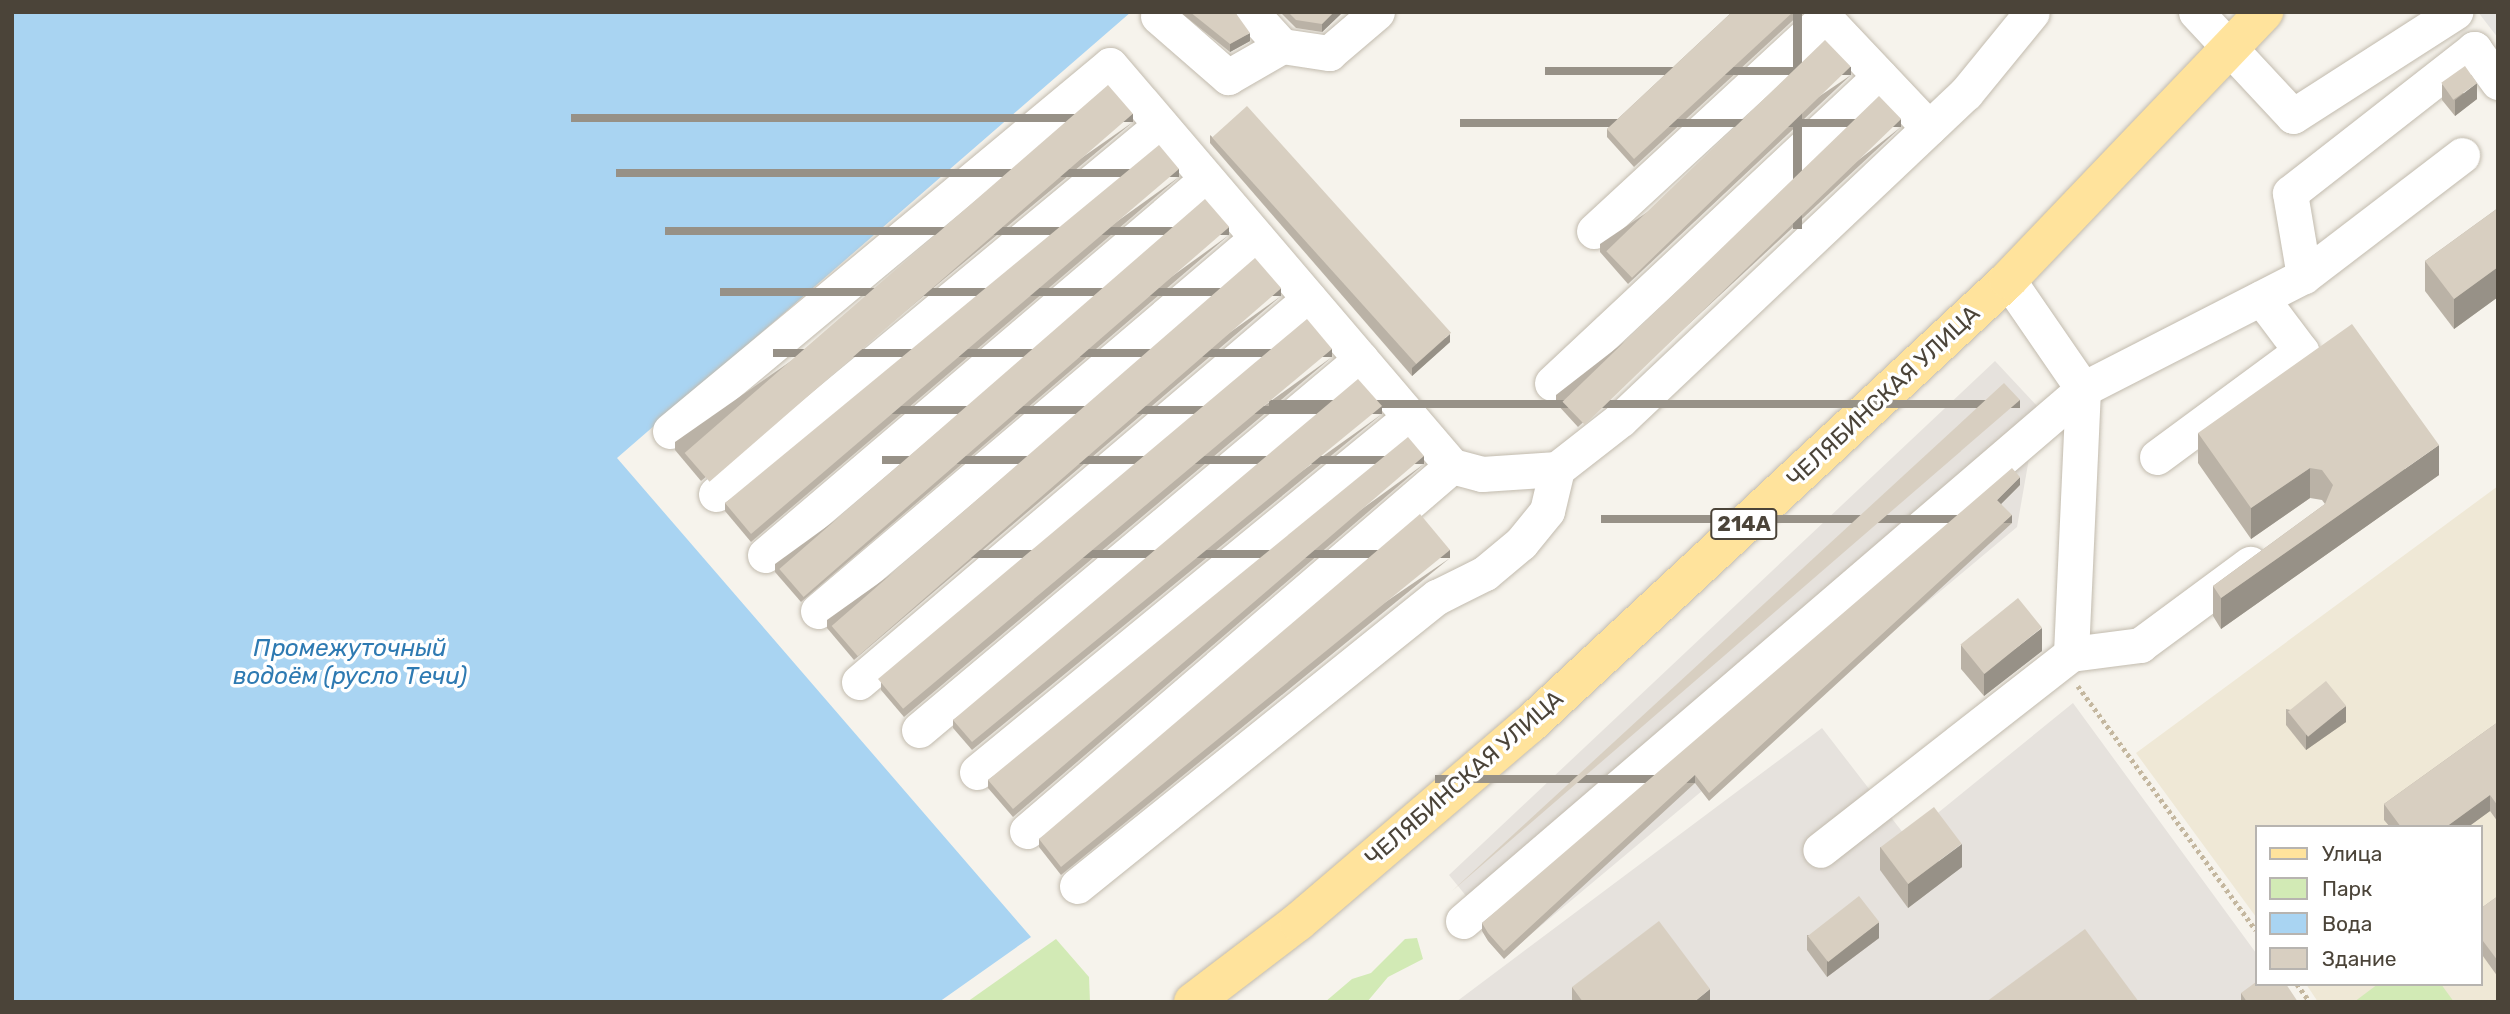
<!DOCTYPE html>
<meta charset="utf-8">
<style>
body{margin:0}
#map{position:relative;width:2510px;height:1014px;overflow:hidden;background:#f6f3ec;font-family:Rubik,sans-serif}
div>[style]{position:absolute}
.industrial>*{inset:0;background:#e6e2dd}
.education>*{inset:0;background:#efe8d6}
.green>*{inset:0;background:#d2eab5}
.parking>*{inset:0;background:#e5e3e0}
.water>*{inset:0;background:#a9d4f2}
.path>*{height:4.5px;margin-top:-2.25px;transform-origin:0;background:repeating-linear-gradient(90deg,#c4b79f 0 3.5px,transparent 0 7px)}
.roads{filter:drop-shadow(0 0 2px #c2bbae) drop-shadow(0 0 2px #c2bbae)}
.minor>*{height:35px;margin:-17.5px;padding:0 17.5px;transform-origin:17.5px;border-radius:17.5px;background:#fff}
.major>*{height:38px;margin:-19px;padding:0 19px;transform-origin:19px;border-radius:19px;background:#ffe39c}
.wall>*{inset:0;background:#bab2a6}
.shaded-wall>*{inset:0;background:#979187;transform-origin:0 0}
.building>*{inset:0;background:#d8cfc1;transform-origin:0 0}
span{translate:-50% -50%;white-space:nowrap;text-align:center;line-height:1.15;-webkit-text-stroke:7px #fff;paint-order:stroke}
.shield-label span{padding:2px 5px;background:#fff;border:2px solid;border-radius:5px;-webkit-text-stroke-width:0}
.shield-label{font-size:21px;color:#4b4439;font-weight:700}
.street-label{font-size:23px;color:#4b4439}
.water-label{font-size:24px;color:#2e7ab2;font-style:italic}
.frame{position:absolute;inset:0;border:14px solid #4b4439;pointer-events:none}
.legend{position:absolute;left:2255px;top:825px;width:228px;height:161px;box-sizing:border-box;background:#fff;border:2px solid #b7b4b0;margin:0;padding:9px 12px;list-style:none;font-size:21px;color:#4b4439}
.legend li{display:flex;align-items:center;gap:14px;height:35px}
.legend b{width:35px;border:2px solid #b7b4b0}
</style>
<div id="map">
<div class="industrial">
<div style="clip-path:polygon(1995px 361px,2038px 407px,2017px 527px,1511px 951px,1449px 875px)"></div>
<div style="clip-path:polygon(2073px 703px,2256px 953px,2256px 984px,2292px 1002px,1456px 1002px,1822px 728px,1907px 838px)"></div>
</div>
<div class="education">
<div style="clip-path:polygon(2498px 486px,2498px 1002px,2318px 1002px,2306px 984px,2480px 984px,2480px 827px,2256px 827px,2256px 917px,2136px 753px)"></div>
</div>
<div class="green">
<div style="clip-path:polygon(1417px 938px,1423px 959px,1388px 977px,1367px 1002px,1325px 1002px,1352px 979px,1371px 973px,1405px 939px)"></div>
<div style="clip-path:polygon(1056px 939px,1089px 977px,1090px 1002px,967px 1002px)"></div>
<div style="clip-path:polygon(2378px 984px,2441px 984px,2454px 1002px,2354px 1002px)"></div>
</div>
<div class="parking">
<div style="clip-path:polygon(2478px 12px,2498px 12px,2498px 38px)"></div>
</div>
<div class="water">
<div style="clip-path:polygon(12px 12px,1131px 12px,617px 458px,1031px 937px,939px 1002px,12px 1002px)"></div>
</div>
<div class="path">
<div style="left:2078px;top:686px;width:302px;rotate:53.9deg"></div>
<div style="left:2297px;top:984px;width:22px;rotate:54deg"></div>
</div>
<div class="roads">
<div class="minor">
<div style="left:1251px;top:12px;width:46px;rotate:47.6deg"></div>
<div style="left:2196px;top:12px;width:142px;rotate:47deg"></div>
<div style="left:2293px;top:116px;width:193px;rotate:-32.7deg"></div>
<div style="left:1158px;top:16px;width:93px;rotate:41.1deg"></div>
<div style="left:1228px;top:77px;width:62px;rotate:-29.9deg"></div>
<div style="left:1282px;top:46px;width:48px;rotate:8.5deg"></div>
<div style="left:1329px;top:53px;width:63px;rotate:-40.5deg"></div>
<div style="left:1594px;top:231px;width:314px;rotate:-42.7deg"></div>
<div style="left:1825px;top:18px;width:151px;rotate:46.6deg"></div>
<div style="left:2304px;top:276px;width:84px;rotate:-99.6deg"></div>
<div style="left:2290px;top:193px;width:234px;rotate:-38deg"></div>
<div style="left:2474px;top:49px;width:41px;rotate:54deg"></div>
<div style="left:2008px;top:280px;width:132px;rotate:55.5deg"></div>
<div style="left:2083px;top:389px;width:248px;rotate:-27.1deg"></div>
<div style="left:2304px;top:276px;width:199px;rotate:-37.4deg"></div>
<div style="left:1552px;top:383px;width:449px;rotate:-43.1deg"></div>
<div style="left:670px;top:431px;width:572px;rotate:-39.75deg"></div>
<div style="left:1110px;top:65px;width:527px;rotate:49.54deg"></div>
<div style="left:1452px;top:466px;width:31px;rotate:15deg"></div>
<div style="left:1482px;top:474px;width:75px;rotate:-3.8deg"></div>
<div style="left:1557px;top:469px;width:81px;rotate:-38deg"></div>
<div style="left:1621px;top:419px;width:475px;rotate:-43.4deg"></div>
<div style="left:1966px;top:93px;width:104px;rotate:-50.8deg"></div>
<div style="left:2157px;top:457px;width:179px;rotate:-36.4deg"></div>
<div style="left:2301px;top:351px;width:66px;rotate:-127deg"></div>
<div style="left:716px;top:494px;width:578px;rotate:-39.67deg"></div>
<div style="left:765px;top:555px;width:580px;rotate:-40.39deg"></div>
<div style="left:818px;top:611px;width:576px;rotate:-40.35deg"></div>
<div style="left:2071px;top:654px;width:70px;rotate:-7.4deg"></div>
<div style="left:2140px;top:645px;width:137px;rotate:-36.4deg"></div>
<div style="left:859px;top:682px;width:591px;rotate:-40.4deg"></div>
<div style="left:919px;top:730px;width:577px;rotate:-40.01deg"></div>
<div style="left:977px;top:772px;width:560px;rotate:-39.35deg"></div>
<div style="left:1027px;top:831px;width:560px;rotate:-40.66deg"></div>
<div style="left:1077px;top:886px;width:462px;rotate:-38.8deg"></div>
<div style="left:1437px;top:597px;width:54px;rotate:-26.6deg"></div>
<div style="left:1485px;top:573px;width:47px;rotate:-39.8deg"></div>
<div style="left:1521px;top:543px;width:41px;rotate:-50.9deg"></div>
<div style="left:1547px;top:511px;width:43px;rotate:-76.6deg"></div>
<div style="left:1463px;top:921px;width:817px;rotate:-40.63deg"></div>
<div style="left:2083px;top:389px;width:265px;rotate:92.6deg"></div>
<div style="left:2071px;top:654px;width:318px;rotate:142deg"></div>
</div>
<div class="major">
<div style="left:1193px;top:1002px;width:132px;rotate:-37.3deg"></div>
<div style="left:1298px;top:922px;width:304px;rotate:-40.5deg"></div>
<div style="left:1529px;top:725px;width:654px;rotate:-42.89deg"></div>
<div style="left:2008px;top:280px;width:371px;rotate:-46.3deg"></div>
</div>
</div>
<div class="wall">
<div style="clip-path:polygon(1180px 12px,1235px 12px,1250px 41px,1230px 52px)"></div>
<div style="clip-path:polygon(1280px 12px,1343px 12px,1322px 32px,1296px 28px)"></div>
<div style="clip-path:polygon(1732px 12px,1802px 12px,1634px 167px,1607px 137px,1607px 129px)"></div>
<div style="clip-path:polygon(1851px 75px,1628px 284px,1600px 252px,1600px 244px)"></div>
<div style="clip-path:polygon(2442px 84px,2477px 99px,2455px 116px,2442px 100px)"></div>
<div style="clip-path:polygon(1133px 122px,701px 481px,675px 450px,675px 442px)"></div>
<div style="clip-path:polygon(1901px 127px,1578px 427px,1556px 403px,1556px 395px)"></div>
<div style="clip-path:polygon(1210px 135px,1450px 342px,1412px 376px,1210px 143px)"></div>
<div style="clip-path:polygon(1179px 177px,751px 542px,725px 511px,725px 503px)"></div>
<div style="clip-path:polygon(2498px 208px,2498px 297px,2454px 329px,2425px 291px,2425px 261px)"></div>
<div style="clip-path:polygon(1229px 235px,801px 602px,775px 572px,775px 564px)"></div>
<div style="clip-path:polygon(1281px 296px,854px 660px,827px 628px,827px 620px)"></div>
<div style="clip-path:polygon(1332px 357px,904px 717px,881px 690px,881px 682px)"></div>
<div style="clip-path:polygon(1382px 414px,972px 750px,953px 728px,953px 720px)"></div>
<div style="clip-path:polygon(2198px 433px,2439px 475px,2221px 629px,2213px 616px,2213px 586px,2325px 504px,2322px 500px,2310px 498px,2251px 539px,2198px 463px)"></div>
<div style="clip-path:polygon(1424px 464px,1013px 817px,988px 788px,988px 780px)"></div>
<div style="clip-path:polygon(2020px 485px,2001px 504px,2012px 523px,1709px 801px,1695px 783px,1504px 959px,1488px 941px,1482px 931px,1482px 923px)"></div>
<div style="clip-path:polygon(1450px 558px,1061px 875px,1039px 847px,1039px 839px)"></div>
<div style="clip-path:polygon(1961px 645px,2042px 651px,1984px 696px,1961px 669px)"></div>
<div style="clip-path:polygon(2286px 709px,2346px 722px,2306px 750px,2286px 725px)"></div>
<div style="clip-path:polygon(2498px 722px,2498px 822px,2490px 811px,2468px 827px,2390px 827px,2384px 820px,2384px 804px)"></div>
<div style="clip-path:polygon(1880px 847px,1962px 867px,1908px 908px,1880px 870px)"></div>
<div style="clip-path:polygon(2498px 896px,2498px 977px,2480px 952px,2480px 909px)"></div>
<div style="clip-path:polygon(1807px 935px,1879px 938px,1827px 977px,1807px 950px)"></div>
<div style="clip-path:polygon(1572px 987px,1710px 1002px,1572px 1002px)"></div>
<div style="clip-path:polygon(2241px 993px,2298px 1002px,2241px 1002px)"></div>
</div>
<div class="shaded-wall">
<div style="clip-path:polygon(1334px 12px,1343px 12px,1322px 32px,1322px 24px)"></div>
<div style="left:1793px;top:12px;width:9px;height:217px"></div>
<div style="clip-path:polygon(1250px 33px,1250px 41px,1230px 52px,1230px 44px)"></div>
<div style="left:1851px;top:67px;width:8px;height:306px;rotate:90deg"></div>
<div style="clip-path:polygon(2477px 83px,2477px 99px,2455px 116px,2455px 100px)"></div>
<div style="left:1133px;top:114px;width:8px;height:562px;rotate:90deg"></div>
<div style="left:1901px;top:119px;width:8px;height:441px;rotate:90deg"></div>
<div style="left:1179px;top:169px;width:8px;height:563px;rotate:90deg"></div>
<div style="left:1229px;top:227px;width:8px;height:564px;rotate:90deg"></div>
<div style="clip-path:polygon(2498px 267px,2498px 297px,2454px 329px,2454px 299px)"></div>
<div style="left:1281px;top:288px;width:8px;height:561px;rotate:90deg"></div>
<div style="clip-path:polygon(1450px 334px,1450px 342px,1412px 376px,1412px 368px)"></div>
<div style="left:1332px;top:349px;width:8px;height:559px;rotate:90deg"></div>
<div style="left:2020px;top:400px;width:8px;height:751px;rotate:90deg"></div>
<div style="left:1382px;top:406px;width:8px;height:530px;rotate:90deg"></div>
<div style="clip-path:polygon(2439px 445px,2439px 475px,2221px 629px,2221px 598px)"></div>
<div style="left:1424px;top:456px;width:8px;height:542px;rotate:90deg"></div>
<div style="clip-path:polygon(2310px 468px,2310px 498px,2251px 539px,2251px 508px)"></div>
<div style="clip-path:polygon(2020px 477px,2020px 485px,1997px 508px,1997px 500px)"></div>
<div style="left:2012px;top:515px;width:8px;height:411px;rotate:90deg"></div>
<div style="left:1450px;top:550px;width:8px;height:502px;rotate:90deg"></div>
<div style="clip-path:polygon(2042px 628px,2042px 651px,1984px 696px,1984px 673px)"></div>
<div style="clip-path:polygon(2346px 706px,2346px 722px,2306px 750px,2306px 735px)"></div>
<div style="left:1695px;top:775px;width:8px;height:260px;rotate:90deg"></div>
<div style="clip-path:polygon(2490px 795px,2490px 811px,2468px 827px,2446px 827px)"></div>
<div style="clip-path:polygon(1962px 844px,1962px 867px,1908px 908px,1908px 884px)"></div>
<div style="clip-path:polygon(1879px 922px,1879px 938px,1827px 977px,1827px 961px)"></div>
<div style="clip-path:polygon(1710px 989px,1710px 1002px,1694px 1002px)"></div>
</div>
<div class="building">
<div style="clip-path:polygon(1190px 12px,1235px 12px,1250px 33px,1230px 44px)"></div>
<div style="clip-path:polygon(1288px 12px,1334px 12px,1322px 24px,1296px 20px)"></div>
<div style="clip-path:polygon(1732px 12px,1793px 12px,1634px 159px,1607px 129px)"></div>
<div style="left:1825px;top:40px;width:37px;height:304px;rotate:46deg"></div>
<div style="left:2465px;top:66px;width:21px;height:29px;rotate:55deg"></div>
<div style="left:1108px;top:85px;width:38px;height:561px;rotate:49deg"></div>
<div style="left:1879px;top:96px;width:32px;height:440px;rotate:46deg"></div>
<div style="left:1247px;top:106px;width:305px;height:47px;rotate:48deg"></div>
<div style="clip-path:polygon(1159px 145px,1179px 169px,751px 534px,725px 503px)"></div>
<div style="left:1205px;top:199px;width:37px;height:564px;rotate:49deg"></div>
<div style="clip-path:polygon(2498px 208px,2498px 267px,2454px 299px,2425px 261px)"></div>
<div style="left:1255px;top:258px;width:40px;height:561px;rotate:49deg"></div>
<div style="left:1307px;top:319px;width:39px;height:560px;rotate:50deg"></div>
<div style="clip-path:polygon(2352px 324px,2439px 445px,2221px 598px,2213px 586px,2325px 504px,2333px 485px,2322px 470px,2310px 468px,2251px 508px,2198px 433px)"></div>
<div style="clip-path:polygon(1358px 379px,1382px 406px,972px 742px,953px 720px)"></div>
<div style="clip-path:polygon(2004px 383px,2020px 400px,1452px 891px)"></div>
<div style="clip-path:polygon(1408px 437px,1424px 456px,1013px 809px,988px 780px)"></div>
<div style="clip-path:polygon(2012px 468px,2020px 477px,1997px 500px,2012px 515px,1709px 793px,1695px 775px,1504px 951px,1488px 933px,1482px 923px)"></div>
<div style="clip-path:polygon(1420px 514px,1450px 550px,1061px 867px,1039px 839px)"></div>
<div style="left:2018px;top:598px;width:38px;height:74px;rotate:51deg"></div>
<div style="left:2326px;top:681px;width:32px;height:49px;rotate:51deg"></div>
<div style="clip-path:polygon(2498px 722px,2498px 806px,2490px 795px,2446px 827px,2401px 827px,2384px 804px)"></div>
<div style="left:1934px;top:807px;width:46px;height:67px;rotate:53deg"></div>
<div style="left:1859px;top:896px;width:33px;height:65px;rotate:52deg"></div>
<div style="clip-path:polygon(2498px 896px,2498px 961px,2480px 937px,2480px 909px)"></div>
<div style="clip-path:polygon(1659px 921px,1710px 989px,1694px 1002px,1583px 1002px,1572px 987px)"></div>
<div style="clip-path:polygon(2085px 929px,2139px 1002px,1986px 1002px)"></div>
<div style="clip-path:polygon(2256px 982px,2256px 984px,2286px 984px,2298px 1002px,2247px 1002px,2241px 993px)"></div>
</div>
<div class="shield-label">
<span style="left:1744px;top:524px">214А</span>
</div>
<div class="street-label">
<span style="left:1883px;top:396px;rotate:-43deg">ЧЕЛЯБИНСКАЯ УЛИЦА</span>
<span style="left:1464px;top:778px;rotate:-41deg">ЧЕЛЯБИНСКАЯ УЛИЦА</span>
</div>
<div class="water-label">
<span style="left:350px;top:663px">Промежуточный<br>водоём (русло Течи)</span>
</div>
<div class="frame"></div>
<ul class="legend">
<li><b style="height:9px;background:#ffe39c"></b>Улица</li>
<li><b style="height:19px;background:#d2eab5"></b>Парк</li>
<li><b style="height:19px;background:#a9d4f2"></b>Вода</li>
<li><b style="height:19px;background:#d8cfc1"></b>Здание</li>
</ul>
</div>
